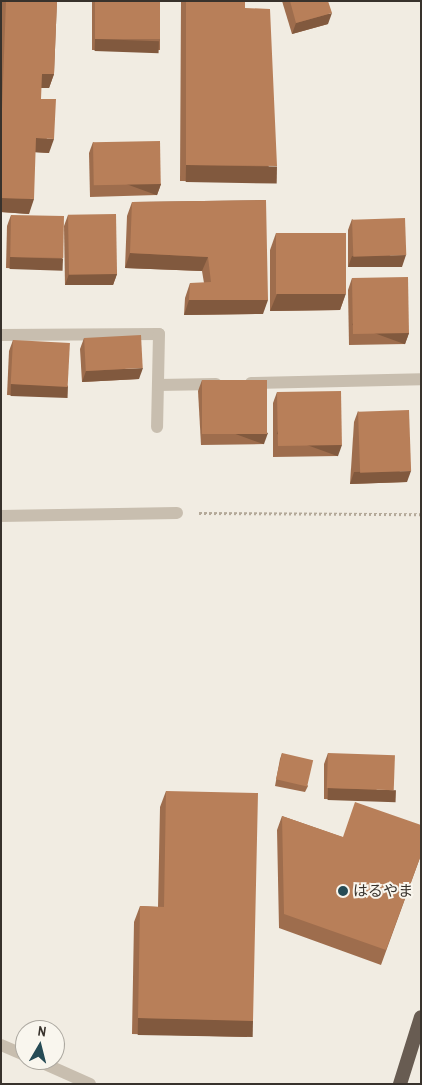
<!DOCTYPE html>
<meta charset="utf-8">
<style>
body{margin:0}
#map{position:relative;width:422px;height:1085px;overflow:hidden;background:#f1ece2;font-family:"Archivo Narrow","Noto Sans JP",sans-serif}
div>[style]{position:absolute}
.path>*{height:3px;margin-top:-1.5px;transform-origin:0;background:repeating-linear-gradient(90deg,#b4a999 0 2.5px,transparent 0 5px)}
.minor>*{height:12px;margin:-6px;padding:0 6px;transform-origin:6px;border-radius:6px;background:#c8beaf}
.trunk>*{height:14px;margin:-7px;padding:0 7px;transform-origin:7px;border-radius:7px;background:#685c52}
.wall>*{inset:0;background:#9e6d4d;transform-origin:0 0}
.shaded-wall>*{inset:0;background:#81593e;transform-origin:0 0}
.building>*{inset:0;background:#b87f59;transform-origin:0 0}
.dots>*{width:14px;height:14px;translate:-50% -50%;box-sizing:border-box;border:2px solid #f9f6ee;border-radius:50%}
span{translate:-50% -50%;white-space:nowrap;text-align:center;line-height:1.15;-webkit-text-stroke:4px #f9f6ee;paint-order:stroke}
.poi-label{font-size:15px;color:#38322c}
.left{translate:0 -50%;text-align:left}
.frame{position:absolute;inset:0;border:2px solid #38322c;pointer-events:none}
.north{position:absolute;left:15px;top:1020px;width:50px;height:50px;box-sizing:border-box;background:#f9f6ee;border:1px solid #aca8a0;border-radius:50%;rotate:8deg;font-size:14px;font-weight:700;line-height:20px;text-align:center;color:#38322c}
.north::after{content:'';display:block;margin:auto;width:18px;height:22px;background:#264b55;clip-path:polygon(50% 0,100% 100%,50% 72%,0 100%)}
</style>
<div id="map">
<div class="path">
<div style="left:199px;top:513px;width:222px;rotate:0.3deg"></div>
</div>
<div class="minor">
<div style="left:1px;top:335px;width:158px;rotate:-0.4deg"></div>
<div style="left:159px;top:334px;width:93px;rotate:91.2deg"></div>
<div style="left:251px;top:383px;width:170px;rotate:-1.3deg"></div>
<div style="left:158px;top:385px;width:58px;rotate:-1deg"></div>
<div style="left:1px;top:516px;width:176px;rotate:-1deg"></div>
<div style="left:1px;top:1045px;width:26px;rotate:23deg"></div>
<div style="left:36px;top:1060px;width:59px;rotate:24deg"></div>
</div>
<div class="trunk">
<div style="left:400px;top:1084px;width:70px;rotate:-72.6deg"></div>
</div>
<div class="wall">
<div style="clip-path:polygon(2px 1px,57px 1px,54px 74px,49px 88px,41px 88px,41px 99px,49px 153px,35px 152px,29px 214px,1px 212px)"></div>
<div style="left:92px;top:1px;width:68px;height:49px"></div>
<div style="clip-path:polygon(181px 1px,245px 1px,245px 8px,271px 182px,180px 181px)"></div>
<div style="clip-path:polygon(282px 1px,328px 1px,328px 24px,292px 34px)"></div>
<div style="clip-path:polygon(93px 142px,161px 184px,157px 195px,90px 197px,89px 153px)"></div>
<div style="clip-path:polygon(266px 200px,263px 314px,184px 315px,185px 298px,190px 283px,204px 283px,202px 271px,125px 268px,127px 216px,132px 202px)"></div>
<div style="clip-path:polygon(11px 215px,63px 259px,59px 270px,6px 268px,7px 226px)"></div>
<div style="clip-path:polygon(68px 215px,117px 274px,113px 285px,65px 285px,64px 226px)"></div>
<div style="clip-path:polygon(352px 219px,402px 267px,348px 267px,348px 230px)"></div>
<div style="clip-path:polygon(276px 233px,346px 293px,340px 310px,270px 311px,270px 250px)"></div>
<div style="clip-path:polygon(352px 278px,409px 333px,405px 344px,349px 345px,348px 290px)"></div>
<div style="clip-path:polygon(84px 338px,139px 379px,82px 382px,80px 349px)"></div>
<div style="clip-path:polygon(13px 340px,68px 386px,64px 397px,7px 395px,9px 351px)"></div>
<div style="clip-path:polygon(202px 380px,264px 444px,201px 445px,198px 391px)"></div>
<div style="clip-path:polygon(277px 392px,338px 456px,273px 457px,273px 403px)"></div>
<div style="clip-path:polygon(358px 411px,407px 482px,350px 484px,354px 422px)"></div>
<div style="clip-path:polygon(282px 753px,308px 786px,305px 792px,275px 786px,280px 759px)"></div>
<div style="clip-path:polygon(328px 753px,392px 801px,324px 799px,324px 764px)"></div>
<div style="clip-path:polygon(166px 791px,253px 1021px,247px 1037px,132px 1034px,134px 922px,140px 906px,158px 907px,160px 807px)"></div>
<div style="clip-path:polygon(282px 816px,342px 837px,421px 855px,381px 965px,279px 928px,277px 830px)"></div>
</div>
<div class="shaded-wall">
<div style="clip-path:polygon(332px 13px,328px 24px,292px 34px,296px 23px)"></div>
<div style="left:95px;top:39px;width:64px;height:12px;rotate:2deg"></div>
<div style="clip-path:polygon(42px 74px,54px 74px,49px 88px,37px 88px)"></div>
<div style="clip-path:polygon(36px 138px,54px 139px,49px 153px,31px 152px)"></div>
<div style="left:186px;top:165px;width:91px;height:17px;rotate:1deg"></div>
<div style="left:161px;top:184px;width:12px;height:67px;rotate:110deg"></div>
<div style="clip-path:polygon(1px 198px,34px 199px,29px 214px,1px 212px)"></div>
<div style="clip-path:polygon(130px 253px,208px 257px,202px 271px,125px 268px)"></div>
<div style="clip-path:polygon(406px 255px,402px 267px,348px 267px,352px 256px)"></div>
<div style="left:10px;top:257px;width:53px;height:12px;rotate:2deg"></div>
<div style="clip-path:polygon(69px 274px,117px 274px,113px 285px,65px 285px)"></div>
<div style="clip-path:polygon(346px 293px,340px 310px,270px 311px,277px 294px)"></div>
<div style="clip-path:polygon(189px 300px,268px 300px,263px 314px,184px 315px)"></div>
<div style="left:409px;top:333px;width:12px;height:56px;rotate:110deg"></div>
<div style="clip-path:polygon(143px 368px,139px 379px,82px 382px,86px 371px)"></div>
<div style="left:11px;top:384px;width:57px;height:12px;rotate:2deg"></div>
<div style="left:268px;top:433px;width:12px;height:63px;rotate:110deg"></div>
<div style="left:342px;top:445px;width:12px;height:65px;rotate:110deg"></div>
<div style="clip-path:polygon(411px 471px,407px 482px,350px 484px,354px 472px)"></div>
<div style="left:328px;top:788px;width:68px;height:12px;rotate:2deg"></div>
<div style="left:138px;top:1018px;width:115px;height:17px;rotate:1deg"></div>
</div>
<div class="building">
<div style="clip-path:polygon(6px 1px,57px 1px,54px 74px,42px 74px,41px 99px,56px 99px,54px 139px,36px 138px,34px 199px,1px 198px,1px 136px)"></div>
<div style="left:95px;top:1px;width:65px;height:38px"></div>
<div style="clip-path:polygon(186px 1px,245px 1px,245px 8px,270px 9px,277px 166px,186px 165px)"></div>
<div style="clip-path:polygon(290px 1px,328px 1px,332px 13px,296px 23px)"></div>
<div style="left:160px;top:141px;width:43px;height:67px;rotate:89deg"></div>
<div style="clip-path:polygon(266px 200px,268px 300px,189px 300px,190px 283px,211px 282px,208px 257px,130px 253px,132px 202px)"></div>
<div style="left:116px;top:214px;width:60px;height:48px;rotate:89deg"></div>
<div style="left:11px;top:215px;width:53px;height:42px;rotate:1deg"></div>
<div style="left:405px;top:218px;width:37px;height:53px;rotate:88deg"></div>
<div style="left:276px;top:233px;width:70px;height:61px"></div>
<div style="left:408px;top:277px;width:56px;height:56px;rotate:89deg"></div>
<div style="left:141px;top:335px;width:33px;height:57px;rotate:87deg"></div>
<div style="left:13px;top:340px;width:57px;height:44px;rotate:3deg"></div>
<div style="left:202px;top:380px;width:65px;height:54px"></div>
<div style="left:341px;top:391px;width:54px;height:64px;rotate:89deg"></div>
<div style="left:409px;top:410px;width:61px;height:51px;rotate:88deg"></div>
<div style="left:282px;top:753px;width:32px;height:27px;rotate:13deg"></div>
<div style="left:328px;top:753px;width:67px;height:35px;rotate:2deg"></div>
<div style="clip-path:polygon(166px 791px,258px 793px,253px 1021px,138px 1018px,140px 906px,164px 907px)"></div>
<div style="clip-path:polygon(355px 802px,421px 825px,421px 855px,386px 950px,284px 914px,282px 816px,343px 837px)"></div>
</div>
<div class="dots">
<div style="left:343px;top:891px;background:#264b55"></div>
</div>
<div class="poi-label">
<span class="left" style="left:353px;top:891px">はるやま</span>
</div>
<div class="frame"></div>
<div class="north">N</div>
</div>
